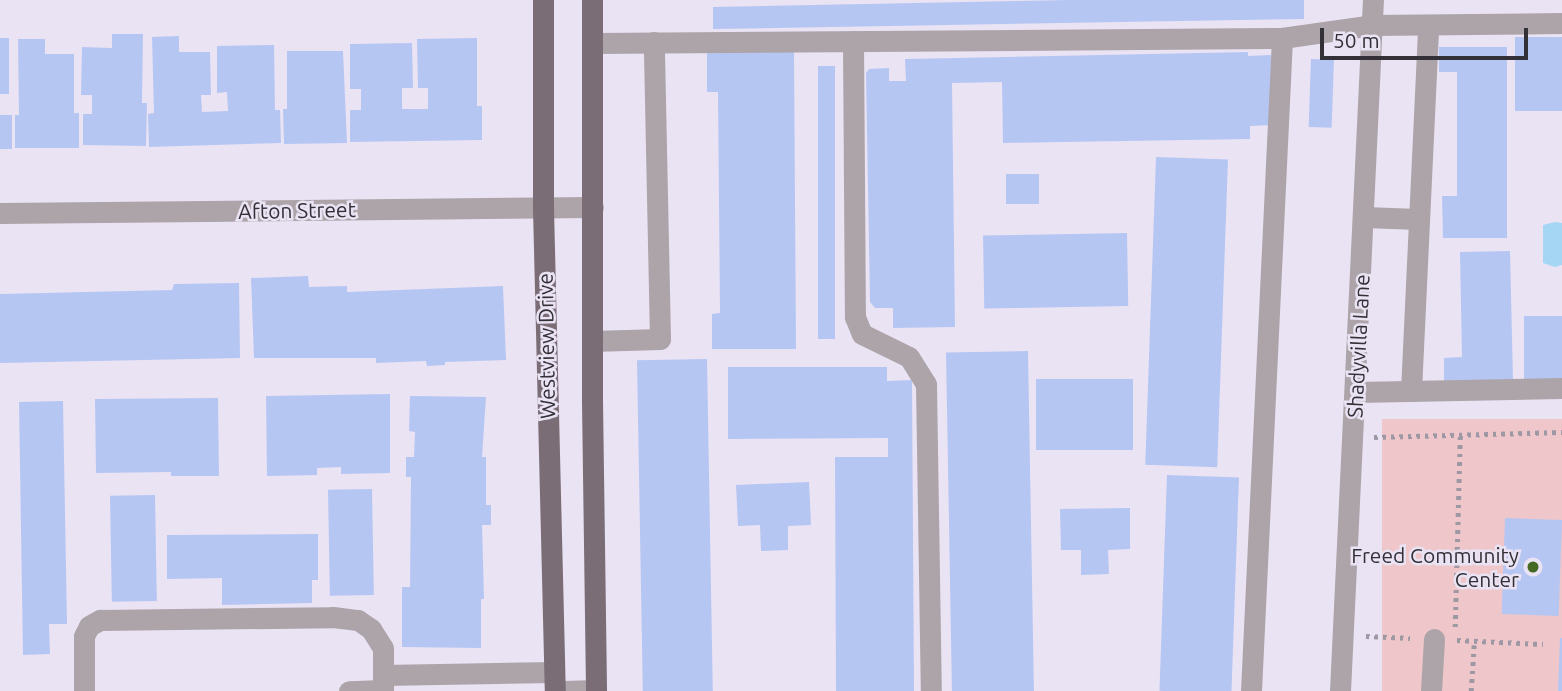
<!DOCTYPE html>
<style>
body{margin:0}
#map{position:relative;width:1562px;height:691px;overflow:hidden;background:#eae3f4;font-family:Ubuntu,sans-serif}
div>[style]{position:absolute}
.green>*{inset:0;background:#efc6c9;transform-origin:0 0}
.water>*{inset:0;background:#a5d6f4}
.building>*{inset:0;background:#b6c6f3;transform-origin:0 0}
.path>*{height:4.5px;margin-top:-2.25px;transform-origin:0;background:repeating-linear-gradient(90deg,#9e98a5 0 3.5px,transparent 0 8.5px)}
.minor>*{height:21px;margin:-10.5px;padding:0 10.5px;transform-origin:10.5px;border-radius:10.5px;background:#aca4a9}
.major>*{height:21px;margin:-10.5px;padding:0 10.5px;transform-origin:10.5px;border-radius:10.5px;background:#7b6d76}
.dots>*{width:19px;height:19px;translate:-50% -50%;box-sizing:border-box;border:4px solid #eae3f4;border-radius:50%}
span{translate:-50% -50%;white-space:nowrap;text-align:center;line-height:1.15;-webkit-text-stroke:5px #eae3f4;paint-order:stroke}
.street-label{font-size:21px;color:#333037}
.poi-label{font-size:21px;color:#333037}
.right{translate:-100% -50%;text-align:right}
.scale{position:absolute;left:1320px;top:28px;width:208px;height:32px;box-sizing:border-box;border:4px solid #333037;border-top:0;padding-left:9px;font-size:21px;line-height:24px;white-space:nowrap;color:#333037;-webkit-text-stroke:5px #eae3f4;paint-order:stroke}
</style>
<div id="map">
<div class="green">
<div style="left:1562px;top:419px;width:272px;height:180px;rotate:90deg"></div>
</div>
<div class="water">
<div style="clip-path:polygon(1555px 222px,1562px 223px,1562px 265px,1555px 267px,1543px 263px,1543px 225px)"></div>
</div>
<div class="building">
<div style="clip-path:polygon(1070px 0,1304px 0,1304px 19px,713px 29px,713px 7px)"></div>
<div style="clip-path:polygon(112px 34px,143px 34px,142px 103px,147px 103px,146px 146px,83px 145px,83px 114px,92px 114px,92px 95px,81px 95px,82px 47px,112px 48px)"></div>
<div style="clip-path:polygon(179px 36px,179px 52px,210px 52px,211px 95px,201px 95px,202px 112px,228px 111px,227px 92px,217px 93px,217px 46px,274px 45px,275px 110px,280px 110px,281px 143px,149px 147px,148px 114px,154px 113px,152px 37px)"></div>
<div style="left:1562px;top:37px;width:74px;height:47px;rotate:90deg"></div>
<div style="left:0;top:38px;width:9px;height:56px"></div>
<div style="clip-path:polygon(477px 38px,477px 106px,482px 106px,482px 140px,350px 142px,350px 110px,361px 110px,361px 89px,350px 89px,350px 44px,412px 43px,413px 88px,402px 88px,402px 109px,428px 109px,428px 88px,418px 88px,417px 39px)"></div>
<div style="clip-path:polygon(18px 39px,45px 39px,45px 54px,74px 54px,74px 113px,79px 113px,79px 148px,15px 148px,15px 115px,19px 115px)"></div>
<div style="clip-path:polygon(1439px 47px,1507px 47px,1507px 238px,1443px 238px,1442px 196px,1457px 196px,1457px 72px,1439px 72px)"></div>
<div style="clip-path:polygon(287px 51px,343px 51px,347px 143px,284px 144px,283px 109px,287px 109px)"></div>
<div style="clip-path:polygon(707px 52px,794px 52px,796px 349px,712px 349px,712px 314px,720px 313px,718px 92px,707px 92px)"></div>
<div style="clip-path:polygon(1248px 52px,1248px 56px,1271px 55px,1272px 125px,1250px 126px,1250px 139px,1003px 143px,1002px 82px,952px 83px,955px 327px,893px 328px,893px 308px,875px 308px,870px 302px,866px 73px,869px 69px,889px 68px,889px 81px,906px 81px,905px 59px)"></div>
<div style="left:1311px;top:59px;width:23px;height:68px;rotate:2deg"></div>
<div style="left:818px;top:66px;width:17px;height:273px"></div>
<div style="left:0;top:115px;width:12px;height:34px"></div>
<div style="left:1156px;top:157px;width:72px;height:308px;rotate:2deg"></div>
<div style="left:1006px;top:174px;width:33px;height:30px"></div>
<div style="left:1127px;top:233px;width:73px;height:144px;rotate:89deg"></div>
<div style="clip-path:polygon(1510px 251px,1513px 380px,1444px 381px,1444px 358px,1462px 357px,1460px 252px)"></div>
<div style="clip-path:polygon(308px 276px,309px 287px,347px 286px,347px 292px,503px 286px,506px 360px,445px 362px,445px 365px,427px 366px,426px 361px,376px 363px,376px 358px,254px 358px,251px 278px)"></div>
<div style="clip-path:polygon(239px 283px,240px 358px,0 363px,0 294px,172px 290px,174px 284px)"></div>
<div style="left:1524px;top:316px;width:38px;height:63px"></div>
<div style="left:1028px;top:351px;width:340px;height:82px;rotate:89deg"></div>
<div style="left:707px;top:359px;width:332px;height:70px;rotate:89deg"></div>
<div style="clip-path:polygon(728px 367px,887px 367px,887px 381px,912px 380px,914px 691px,836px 691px,835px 457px,888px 457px,888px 438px,728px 439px)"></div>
<div style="left:1133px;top:379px;width:71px;height:97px;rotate:90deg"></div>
<div style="clip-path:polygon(390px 394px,390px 473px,341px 474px,341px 467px,317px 468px,317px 475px,267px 476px,266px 396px)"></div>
<div style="clip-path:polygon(410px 396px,486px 397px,482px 457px,486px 457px,486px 505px,491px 505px,491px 525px,482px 525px,484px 599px,481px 599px,481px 648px,402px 647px,402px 587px,410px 587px,411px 477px,406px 477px,406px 457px,414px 457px,415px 432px,409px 431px)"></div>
<div style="clip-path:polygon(218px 398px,219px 476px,171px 476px,171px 472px,96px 473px,95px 399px)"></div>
<div style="clip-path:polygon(63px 401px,67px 624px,49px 624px,50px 654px,23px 655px,19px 402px)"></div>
<div style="left:1167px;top:475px;width:72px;height:216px;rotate:2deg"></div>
<div style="clip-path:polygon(809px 482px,811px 525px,788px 526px,788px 550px,761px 551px,760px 525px,738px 526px,736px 485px)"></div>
<div style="left:372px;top:489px;width:106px;height:44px;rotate:89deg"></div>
<div style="left:155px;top:495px;width:106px;height:45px;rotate:89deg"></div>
<div style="clip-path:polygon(1130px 508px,1130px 549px,1108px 550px,1109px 574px,1081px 575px,1081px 550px,1061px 550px,1060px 509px)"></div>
<div style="left:1505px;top:518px;width:57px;height:96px;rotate:2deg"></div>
<div style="clip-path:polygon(318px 534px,318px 580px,312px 580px,312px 603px,222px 605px,222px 578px,167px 579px,167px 535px)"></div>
<div style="clip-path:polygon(1560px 638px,1562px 638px,1562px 691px,1558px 691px)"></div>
</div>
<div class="path">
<div style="left:1374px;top:437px;width:188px;rotate:-1.5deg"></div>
<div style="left:1455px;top:627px;width:192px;rotate:-88.5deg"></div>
<div style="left:1366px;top:636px;width:44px;rotate:2.6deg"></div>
<div style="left:1457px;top:640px;width:86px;rotate:2.7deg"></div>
<div style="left:1471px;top:691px;width:46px;rotate:-86.3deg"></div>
</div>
<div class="minor">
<div style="left:853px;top:41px;width:276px;rotate:89.6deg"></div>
<div style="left:855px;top:317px;width:18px;rotate:68deg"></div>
<div style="left:862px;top:334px;width:52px;rotate:26.1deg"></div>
<div style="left:909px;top:357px;width:32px;rotate:58deg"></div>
<div style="left:926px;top:384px;width:307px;rotate:89.1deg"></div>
<div style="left:593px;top:43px;width:689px;rotate:-0.42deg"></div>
<div style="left:1282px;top:38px;width:91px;rotate:-8.2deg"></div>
<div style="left:1372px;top:25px;width:190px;rotate:-0.6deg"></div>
<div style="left:0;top:213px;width:593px;rotate:-0.58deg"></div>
<div style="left:1364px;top:217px;width:54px;rotate:2.1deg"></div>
<div style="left:592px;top:341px;width:68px;rotate:-1.7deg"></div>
<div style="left:660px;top:339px;width:297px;rotate:-91.2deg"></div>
<div style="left:1411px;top:391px;width:364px;rotate:-87.3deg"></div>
<div style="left:1356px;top:392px;width:206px;rotate:-1.1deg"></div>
<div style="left:383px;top:675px;width:171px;rotate:-1deg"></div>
<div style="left:84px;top:691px;width:55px;rotate:-90deg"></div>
<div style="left:84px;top:636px;width:11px;rotate:-63deg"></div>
<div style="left:89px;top:626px;width:13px;rotate:-29deg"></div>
<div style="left:100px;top:620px;width:233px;rotate:-0.7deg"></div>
<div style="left:333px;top:617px;width:25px;rotate:7deg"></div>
<div style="left:358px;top:620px;width:16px;rotate:35deg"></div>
<div style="left:371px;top:629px;width:22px;rotate:58deg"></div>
<div style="left:383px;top:648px;width:42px;rotate:90deg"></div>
<div style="left:383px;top:690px;width:34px;rotate:178deg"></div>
<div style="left:564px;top:691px;width:32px;rotate:-2deg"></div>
<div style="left:1251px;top:691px;width:654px;rotate:-87.28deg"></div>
<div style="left:1340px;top:691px;width:692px;rotate:-87.27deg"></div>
<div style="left:1431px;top:691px;width:52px;rotate:-86.7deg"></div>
</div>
<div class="major">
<div style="left:543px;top:0;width:208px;rotate:90deg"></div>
<div style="left:543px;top:208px;width:483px;rotate:88.6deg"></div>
<div style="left:592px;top:0;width:401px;rotate:90deg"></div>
<div style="left:592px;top:401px;width:290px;rotate:89.2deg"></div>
</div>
<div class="dots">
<div style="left:1533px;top:567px;background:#436923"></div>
</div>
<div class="street-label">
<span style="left:297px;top:210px;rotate:-1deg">Afton Street</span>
<span style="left:546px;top:346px;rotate:-91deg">Westview Drive</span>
<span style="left:1358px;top:346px;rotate:-87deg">Shadyvilla Lane</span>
</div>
<div class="poi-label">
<span class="right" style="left:1519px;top:567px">Freed Community<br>Center</span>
</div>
<div class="scale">50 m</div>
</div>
